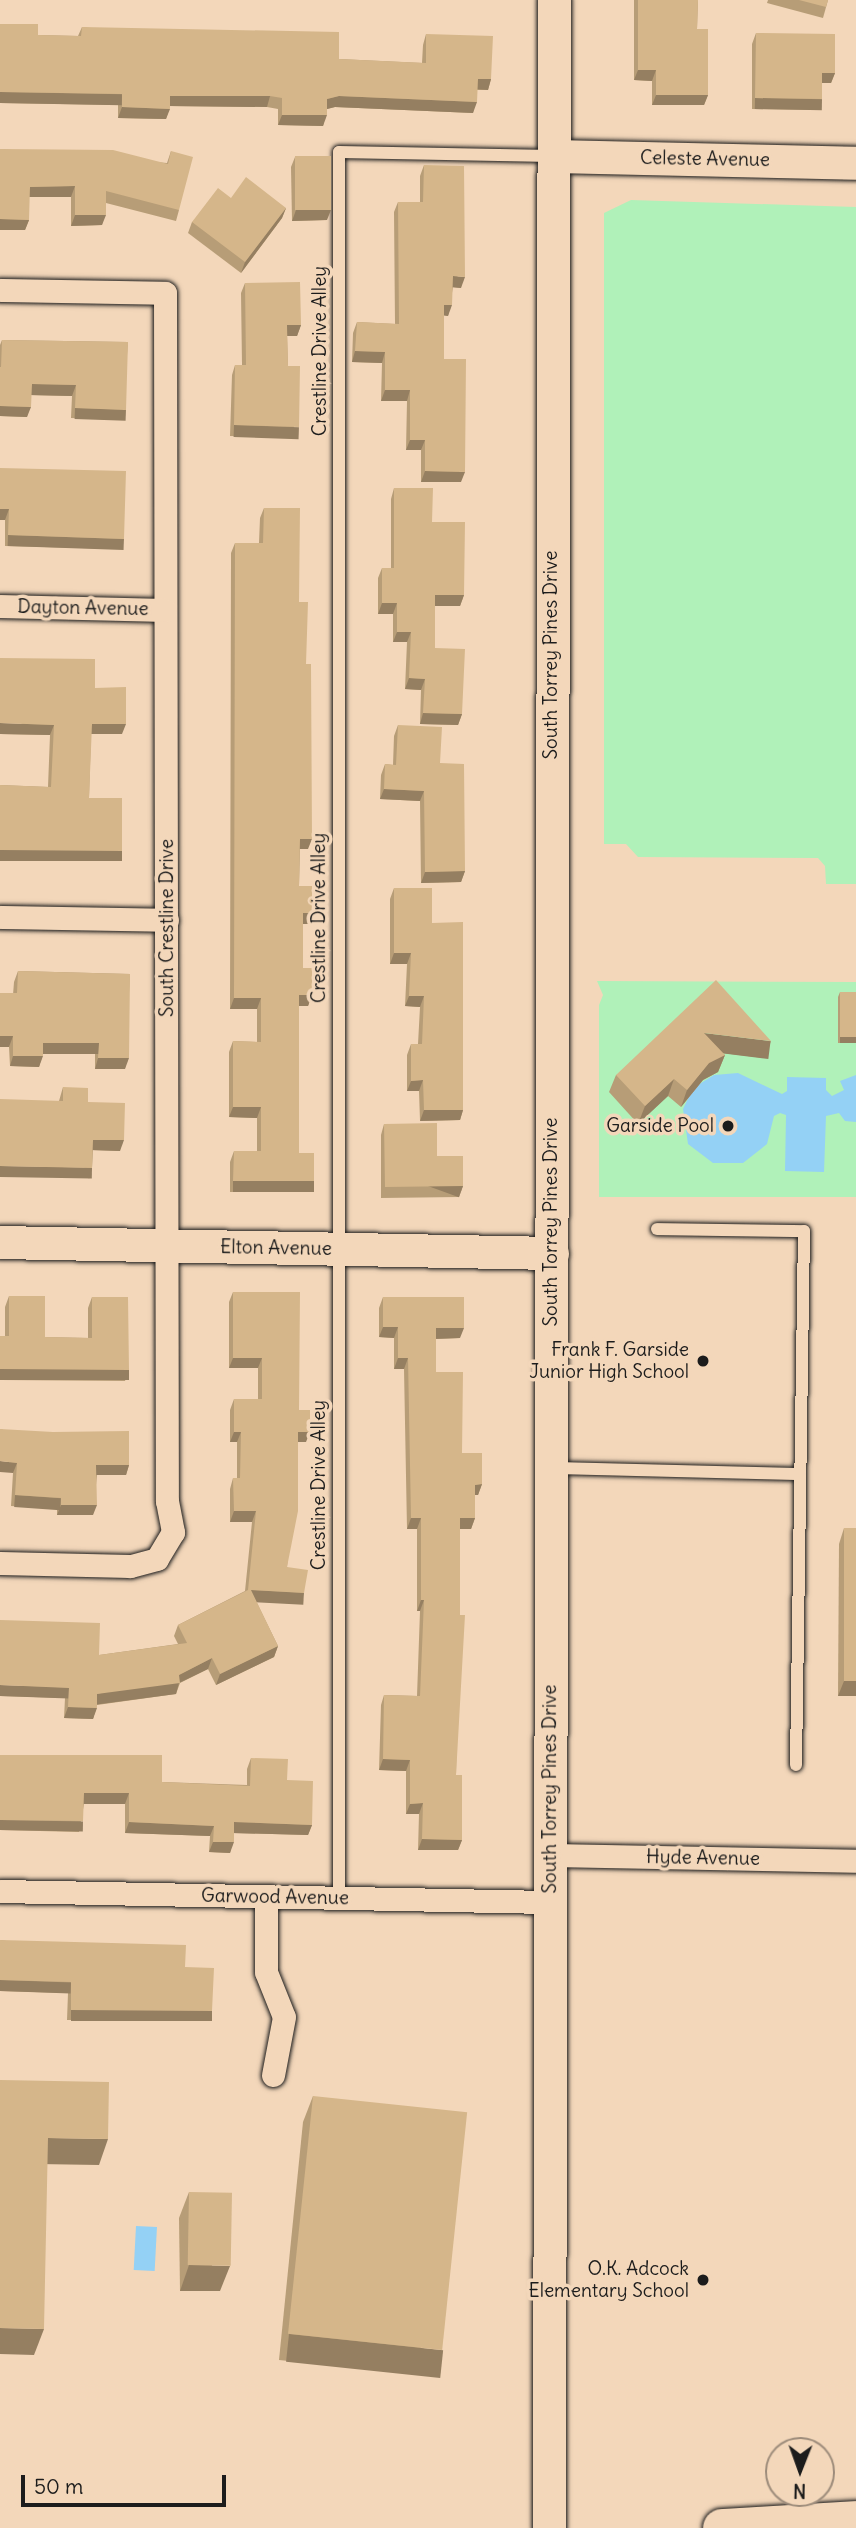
<!DOCTYPE html>
<style>
body{margin:0}
#map{position:relative;width:856px;height:2528px;overflow:hidden;background:#f3d7ba;font-family:Delius,sans-serif}
div>[style]{position:absolute}
.green>*{inset:0;background:#b0f1b9}
.water>*{inset:0;background:#94d1f5;transform-origin:0 0}
.roads{filter:drop-shadow(0 0 2px #1c1c1c) drop-shadow(0 0 2px #1c1c1c)}
.lane>*{height:12px;margin:-6px;padding:0 6px;transform-origin:6px;border-radius:6px;background:#f3d7ba}
.street>*{height:23px;margin:-11.5px;padding:0 11.5px;transform-origin:11.5px;border-radius:11.5px;background:#f3d7ba}
.secondary>*{height:33px;margin:-16.5px;padding:0 16.5px;transform-origin:16.5px;border-radius:16.5px;background:#f3d7ba}
.highway>*{height:38px;margin:-19px;padding:0 19px;transform-origin:19px;border-radius:19px;background:#f3d7ba}
.wall>*{inset:0;background:#b79d77}
.shaded-wall>*{inset:0;background:#957f61;transform-origin:0 0}
.building>*{inset:0;background:#d5b68a;transform-origin:0 0}
.dots>*{width:19px;height:19px;translate:-50% -50%;box-sizing:border-box;border:4px solid #f3d7ba;border-radius:50%}
span{translate:-50% -50%;white-space:nowrap;text-align:center;line-height:1.15;-webkit-text-stroke:7px #f3d7ba;paint-order:stroke}
.street-label{font-size:19px;color:#1c1c1c}
.poi-label{font-size:19px;color:#1c1c1c}
.right{translate:-100% -50%;text-align:right}
.north{position:absolute;left:765px;top:2437px;width:70px;height:70px;box-sizing:border-box;background:#f3d7ba;border:2px solid #9d8c7b;border-radius:50%;rotate:181deg;font-size:19px;font-weight:700;line-height:28px;text-align:center;color:#1c1c1c}
.north::after{content:'';display:block;margin:auto;width:24px;height:32px;background:#1c1c1c;clip-path:polygon(50% 0,100% 100%,50% 72%,0 100%)}
.scale{position:absolute;left:21px;top:2475px;width:205px;height:32px;box-sizing:border-box;border:4px solid #1c1c1c;border-top:0;padding-left:9px;font-size:21px;line-height:24px;white-space:nowrap;color:#1c1c1c;-webkit-text-stroke:5px #f3d7ba;paint-order:stroke}
</style>
<div id="map">
<div class="green">
<div style="clip-path:polygon(631px 200px,856px 207px,856px 884px,826px 884px,825px 866px,818px 858px,638px 857px,626px 844px,604px 844px,604px 213px)"></div>
<div style="clip-path:polygon(597px 981px,856px 982px,856px 1197px,599px 1197px,599px 1005px,603px 995px)"></div>
</div>
<div class="water">
<div style="clip-path:polygon(738px 1073px,782px 1094px,787px 1091px,787px 1077px,826px 1078px,826px 1090px,832px 1096px,844px 1090px,840px 1081px,856px 1075px,856px 1122px,845px 1121px,839px 1113px,826px 1116px,824px 1172px,785px 1171px,786px 1115px,780px 1113px,774px 1116px,767px 1144px,743px 1163px,713px 1163px,688px 1144px,683px 1109px,693px 1088px,714px 1075px)"></div>
<div style="left:136px;top:2226px;width:21px;height:44px;rotate:3deg"></div>
</div>
<div class="roads">
<div class="lane">
<div style="left:657px;top:1229px;width:147px;rotate:0.8deg"></div>
<div style="left:804px;top:1231px;width:534px;rotate:90.86deg"></div>
<div style="left:552px;top:1468px;width:248px;rotate:1.4deg"></div>
<div style="left:339px;top:1899px;width:1747px;rotate:-90deg"></div>
<div style="left:339px;top:152px;width:213px;rotate:1.1deg"></div>
</div>
<div class="street">
<div style="left:0;top:290px;width:165px;rotate:1deg"></div>
<div style="left:165px;top:293px;width:1208px;rotate:89.91deg"></div>
<div style="left:167px;top:1501px;width:32px;rotate:79deg"></div>
<div style="left:173px;top:1532px;width:31px;rotate:121deg"></div>
<div style="left:157px;top:1559px;width:28px;rotate:165deg"></div>
<div style="left:130px;top:1566px;width:130px;rotate:-178.7deg"></div>
<div style="left:0;top:606px;width:165px;rotate:1.4deg"></div>
<div style="left:0;top:917px;width:167px;rotate:1deg"></div>
<div style="left:550px;top:1855px;width:306px;rotate:1.1deg"></div>
<div style="left:0;top:1891px;width:550px;rotate:1.15deg"></div>
<div style="left:266px;top:1897px;width:75px;rotate:90deg"></div>
<div style="left:266px;top:1972px;width:48px;rotate:68.2deg"></div>
<div style="left:284px;top:2017px;width:59px;rotate:100.7deg"></div>
</div>
<div class="secondary">
<div style="left:554px;top:156px;width:302px;rotate:1.3deg"></div>
<div style="left:0;top:1242px;width:552px;rotate:1.14deg"></div>
<div style="left:549px;top:2528px;width:2528px;rotate:-89.89deg"></div>
</div>
<div class="highway">
<div style="left:722px;top:2528px;width:134px;rotate:-3.4deg"></div>
</div>
</div>
<div class="wall">
<div style="clip-path:polygon(634px 0,698px 0,697px 29px,708px 95px,704px 105px,652px 105px,652px 81px,634px 80px)"></div>
<div style="clip-path:polygon(768px 0,828px 0,823px 18px,767px 3px)"></div>
<div style="clip-path:polygon(0 24px,38px 35px,78px 36px,82px 27px,339px 59px,422px 63px,423px 45px,426px 34px,491px 79px,488px 90px,477px 90px,473px 113px,335px 107px,327px 109px,323px 126px,278px 125px,278px 109px,267px 107px,170px 106px,166px 119px,118px 118px,118px 105px,0 103px)"></div>
<div style="clip-path:polygon(756px 33px,835px 73px,831px 83px,822px 83px,822px 99px,818px 110px,752px 109px,752px 44px)"></div>
<div style="clip-path:polygon(0 149px,167px 163px,171px 151px,179px 210px,176px 221px,106px 203px,102px 225px,71px 226px,71px 197px,29px 197px,29px 220px,25px 230px,0 230px)"></div>
<div style="clip-path:polygon(295px 157px,327px 220px,292px 221px,291px 167px)"></div>
<div style="clip-path:polygon(424px 165px,461px 288px,453px 287px,448px 316px,444px 315px,444px 359px,461px 482px,421px 482px,421px 450px,406px 450px,407px 401px,381px 401px,382px 363px,352px 362px,353px 333px,357px 322px,395px 324px,394px 212px,398px 202px,420px 202px,420px 176px)"></div>
<div style="clip-path:polygon(286px 208px,282px 218px,241px 273px,188px 233px,192px 222px)"></div>
<div style="clip-path:polygon(245px 283px,301px 325px,297px 336px,287px 336px,288px 366px,295px 438px,230px 436px,232px 375px,235px 365px,242px 365px,241px 293px)"></div>
<div style="clip-path:polygon(2px 340px,128px 342px,122px 420px,71px 418px,72px 396px,31px 395px,27px 417px,0 416px,0 345px)"></div>
<div style="clip-path:polygon(0 468px,124px 539px,120px 549px,5px 546px,5px 520px)"></div>
<div style="clip-path:polygon(394px 488px,432px 522px,464px 595px,460px 606px,435px 606px,435px 648px,462px 714px,458px 725px,420px 724px,421px 690px,405px 689px,407px 642px,393px 642px,393px 614px,378px 614px,378px 578px,382px 568px,391px 568px,391px 499px)"></div>
<div style="clip-path:polygon(264px 508px,299px 602px,306px 664px,308px 849px,300px 849px,299px 886px,312px 913px,309px 924px,303px 924px,303px 968px,312px 995px,308px 1006px,299px 1006px,299px 1153px,314px 1181px,310px 1192px,230px 1192px,230px 1162px,234px 1151px,257px 1151px,257px 1118px,229px 1117px,229px 1052px,233px 1041px,257px 1042px,257px 1009px,230px 1009px,231px 553px,235px 543px,259px 543px,260px 518px)"></div>
<div style="clip-path:polygon(95px 688px,122px 734px,91px 734px,89px 798px,122px 851px,118px 861px,0 861px,0 785px,48px 787px,50px 735px,0 734px)"></div>
<div style="clip-path:polygon(398px 725px,440px 763px,465px 871px,461px 882px,421px 883px,420px 801px,380px 799px,381px 775px,385px 764px,393px 765px,394px 736px)"></div>
<div style="clip-path:polygon(394px 888px,432px 923px,463px 1110px,460px 1120px,420px 1121px,419px 1091px,407px 1091px,407px 1055px,411px 1044px,418px 1044px,420px 1007px,405px 1006px,407px 964px,390px 964px,390px 899px)"></div>
<div style="clip-path:polygon(18px 971px,130px 974px,125px 1069px,95px 1069px,95px 1053px,43px 1053px,39px 1067px,10px 1066px,9px 1047px,14px 982px)"></div>
<div style="clip-path:polygon(840px 992px,856px 1043px,838px 1043px,838px 997px)"></div>
<div style="clip-path:polygon(771px 1041px,765px 1058px,722px 1053px,725px 1055px,718px 1072px,703px 1080px,681px 1107px,668px 1096px,638px 1124px,609px 1092px,616px 1075px)"></div>
<div style="clip-path:polygon(63px 1087px,88px 1102px,120px 1151px,93px 1150px,92px 1168px,89px 1179px,59px 1101px)"></div>
<div style="clip-path:polygon(384px 1124px,437px 1156px,463px 1186px,459px 1197px,381px 1198px,381px 1135px)"></div>
<div style="clip-path:polygon(233px 1292px,299px 1410px,306px 1442px,298px 1442px,287px 1567px,304px 1593px,300px 1604px,256px 1601px,278px 1646px,274px 1657px,216px 1685px,208px 1669px,180px 1683px,176px 1694px,97px 1705px,93px 1719px,64px 1718px,65px 1698px,0 1696px,99px 1655px,178px 1644px,174px 1636px,178px 1625px,245px 1591px,252px 1522px,230px 1522px,230px 1489px,233px 1478px,237px 1478px,237px 1442px,230px 1442px,230px 1410px,234px 1399px,258px 1399px,258px 1368px,229px 1368px,229px 1302px)"></div>
<div style="clip-path:polygon(9px 1296px,45px 1337px,88px 1338px,88px 1308px,92px 1297px,129px 1370px,125px 1381px,0 1380px,0 1336px,5px 1336px,5px 1307px)"></div>
<div style="clip-path:polygon(383px 1297px,460px 1338px,436px 1339px,436px 1372px,462px 1453px,482px 1484px,478px 1495px,475px 1495px,475px 1518px,471px 1529px,460px 1529px,456px 1775px,462px 1840px,458px 1850px,418px 1850px,419px 1814px,406px 1814px,406px 1771px,379px 1770px,381px 1705px,384px 1695px,417px 1696px,420px 1611px,417px 1611px,417px 1529px,407px 1529px,404px 1369px,394px 1369px,394px 1338px,379px 1337px,379px 1308px)"></div>
<div style="clip-path:polygon(0 1429px,129px 1465px,126px 1475px,97px 1475px,93px 1515px,57px 1515px,57px 1509px,11px 1506px,13px 1473px)"></div>
<div style="clip-path:polygon(844px 1528px,856px 1696px,838px 1696px,839px 1544px)"></div>
<div style="clip-path:polygon(0 1755px,162px 1782px,247px 1785px,247px 1769px,251px 1758px,287px 1780px,312px 1825px,308px 1835px,234px 1833px,230px 1853px,209px 1852px,210px 1836px,125px 1833px,125px 1804px,84px 1804px,79px 1832px,0 1830px)"></div>
<div style="clip-path:polygon(0 1940px,185px 1967px,208px 2021px,67px 2020px,68px 1993px,0 1991px)"></div>
<div style="clip-path:polygon(313px 2096px,433px 2376px,279px 2360px,303px 2122px)"></div>
<div style="clip-path:polygon(189px 2192px,220px 2291px,180px 2291px,179px 2218px)"></div>
</div>
<div class="shaded-wall">
<div style="clip-path:polygon(638px 70px,656px 70px,652px 81px,634px 80px)"></div>
<div style="clip-path:polygon(822px 73px,835px 73px,831px 83px,818px 83px)"></div>
<div style="clip-path:polygon(478px 79px,491px 79px,488px 90px,474px 89px)"></div>
<div style="left:0;top:92px;width:122px;height:11px;rotate:1deg"></div>
<div style="clip-path:polygon(656px 95px,708px 95px,704px 105px,652px 105px)"></div>
<div style="clip-path:polygon(170px 96px,270px 96px,267px 107px,167px 106px)"></div>
<div style="clip-path:polygon(339px 96px,477px 102px,473px 113px,335px 107px,323px 110px,327px 99px)"></div>
<div style="left:755px;top:98px;width:67px;height:11px;rotate:1deg"></div>
<div style="clip-path:polygon(122px 107px,170px 109px,166px 119px,118px 118px)"></div>
<div style="clip-path:polygon(282px 115px,327px 115px,323px 126px,278px 125px)"></div>
<div style="clip-path:polygon(75px 186px,71px 197px,26px 197px,30px 187px)"></div>
<div style="clip-path:polygon(286px 208px,282px 218px,241px 273px,245px 262px)"></div>
<div style="clip-path:polygon(296px 210px,331px 210px,327px 220px,292px 221px)"></div>
<div style="clip-path:polygon(75px 215px,106px 215px,102px 225px,71px 226px)"></div>
<div style="clip-path:polygon(0 219px,29px 220px,25px 230px,0 230px)"></div>
<div style="clip-path:polygon(453px 276px,465px 277px,461px 288px,449px 287px)"></div>
<div style="clip-path:polygon(444px 305px,452px 305px,448px 316px,440px 315px)"></div>
<div style="clip-path:polygon(287px 325px,301px 325px,297px 336px,283px 336px)"></div>
<div style="clip-path:polygon(355px 351px,385px 352px,382px 363px,352px 362px)"></div>
<div style="clip-path:polygon(32px 384px,76px 385px,72px 396px,28px 395px)"></div>
<div style="clip-path:polygon(385px 390px,410px 390px,407px 401px,381px 401px)"></div>
<div style="clip-path:polygon(0 406px,31px 407px,27px 417px,0 416px)"></div>
<div style="left:75px;top:408px;width:51px;height:11px;rotate:2deg"></div>
<div style="left:234px;top:425px;width:65px;height:12px;rotate:2deg"></div>
<div style="clip-path:polygon(410px 440px,425px 440px,421px 450px,406px 450px)"></div>
<div style="clip-path:polygon(425px 471px,465px 472px,461px 482px,421px 482px)"></div>
<div style="clip-path:polygon(0 509px,9px 509px,5px 520px,0 520px)"></div>
<div style="left:8px;top:535px;width:116px;height:11px;rotate:2deg"></div>
<div style="clip-path:polygon(435px 595px,464px 595px,460px 606px,431px 606px)"></div>
<div style="clip-path:polygon(382px 603px,397px 603px,393px 614px,378px 614px)"></div>
<div style="clip-path:polygon(397px 632px,411px 632px,407px 642px,393px 642px)"></div>
<div style="clip-path:polygon(409px 678px,425px 679px,421px 690px,405px 689px)"></div>
<div style="clip-path:polygon(423px 713px,462px 714px,458px 725px,420px 724px)"></div>
<div style="clip-path:polygon(0 723px,54px 725px,50px 735px,0 734px)"></div>
<div style="clip-path:polygon(92px 724px,126px 724px,122px 734px,88px 734px)"></div>
<div style="clip-path:polygon(384px 789px,424px 791px,420px 801px,380px 799px)"></div>
<div style="clip-path:polygon(300px 839px,312px 839px,308px 849px,296px 849px)"></div>
<div style="left:0;top:850px;width:122px;height:11px"></div>
<div style="clip-path:polygon(465px 871px,461px 882px,421px 883px,425px 872px)"></div>
<div style="clip-path:polygon(303px 913px,312px 913px,309px 924px,299px 924px)"></div>
<div style="clip-path:polygon(394px 953px,411px 953px,407px 964px,390px 964px)"></div>
<div style="clip-path:polygon(299px 995px,312px 995px,308px 1006px,296px 1006px)"></div>
<div style="clip-path:polygon(409px 996px,424px 996px,420px 1007px,405px 1006px)"></div>
<div style="clip-path:polygon(234px 998px,261px 998px,257px 1009px,230px 1009px)"></div>
<div style="left:704px;top:1033px;width:67px;height:18px;rotate:7deg"></div>
<div style="clip-path:polygon(0 1036px,13px 1036px,9px 1047px,0 1047px)"></div>
<div style="left:840px;top:1037px;width:16px;height:6px"></div>
<div style="left:43px;top:1043px;width:56px;height:11px"></div>
<div style="clip-path:polygon(725px 1055px,718px 1072px,703px 1080px,681px 1107px,687px 1090px,709px 1063px)"></div>
<div style="clip-path:polygon(13px 1056px,43px 1056px,39px 1067px,10px 1066px)"></div>
<div style="clip-path:polygon(98px 1058px,129px 1058px,125px 1069px,95px 1069px)"></div>
<div style="clip-path:polygon(674px 1079px,668px 1096px,638px 1124px,645px 1106px)"></div>
<div style="clip-path:polygon(423px 1080px,419px 1091px,407px 1091px,411px 1081px)"></div>
<div style="clip-path:polygon(233px 1107px,261px 1107px,257px 1118px,229px 1117px)"></div>
<div style="clip-path:polygon(424px 1110px,463px 1110px,460px 1120px,420px 1121px)"></div>
<div style="clip-path:polygon(93px 1140px,124px 1140px,120px 1151px,89px 1150px)"></div>
<div style="left:0;top:1166px;width:92px;height:11px;rotate:1deg"></div>
<div style="left:233px;top:1181px;width:81px;height:11px"></div>
<div style="left:463px;top:1186px;width:12px;height:78px;rotate:110deg"></div>
<div style="clip-path:polygon(383px 1327px,398px 1327px,394px 1338px,379px 1337px)"></div>
<div style="clip-path:polygon(436px 1328px,464px 1328px,460px 1338px,432px 1339px)"></div>
<div style="clip-path:polygon(233px 1358px,262px 1358px,258px 1368px,229px 1368px)"></div>
<div style="clip-path:polygon(398px 1358px,408px 1358px,404px 1369px,394px 1369px)"></div>
<div style="left:0;top:1369px;width:129px;height:11px"></div>
<div style="clip-path:polygon(234px 1432px,241px 1432px,237px 1442px,230px 1442px)"></div>
<div style="clip-path:polygon(298px 1432px,310px 1432px,306px 1442px,294px 1442px)"></div>
<div style="clip-path:polygon(0 1461px,17px 1463px,13px 1473px,0 1472px)"></div>
<div style="clip-path:polygon(96px 1465px,129px 1465px,126px 1475px,93px 1475px)"></div>
<div style="clip-path:polygon(482px 1484px,478px 1495px,471px 1495px,475px 1485px)"></div>
<div style="left:15px;top:1495px;width:46px;height:12px;rotate:4deg"></div>
<div style="clip-path:polygon(61px 1505px,97px 1505px,93px 1515px,57px 1515px)"></div>
<div style="clip-path:polygon(234px 1511px,256px 1511px,252px 1522px,230px 1522px)"></div>
<div style="clip-path:polygon(411px 1518px,421px 1518px,417px 1529px,407px 1529px)"></div>
<div style="clip-path:polygon(460px 1518px,475px 1518px,471px 1529px,456px 1529px)"></div>
<div style="left:251px;top:1590px;width:53px;height:12px;rotate:3deg"></div>
<div style="clip-path:polygon(421px 1600px,424px 1600px,420px 1611px,417px 1611px)"></div>
<div style="clip-path:polygon(278px 1646px,274px 1657px,216px 1685px,220px 1674px)"></div>
<div style="clip-path:polygon(212px 1658px,208px 1669px,179px 1683px,176px 1694px,93px 1705px,97px 1694px,179px 1675px)"></div>
<div style="clip-path:polygon(844px 1681px,856px 1681px,856px 1696px,838px 1696px)"></div>
<div style="left:0;top:1685px;width:69px;height:11px;rotate:2deg"></div>
<div style="clip-path:polygon(68px 1707px,97px 1708px,93px 1719px,64px 1718px)"></div>
<div style="clip-path:polygon(383px 1759px,410px 1760px,406px 1771px,379px 1770px)"></div>
<div style="clip-path:polygon(84px 1793px,129px 1793px,125px 1804px,80px 1804px)"></div>
<div style="clip-path:polygon(423px 1803px,419px 1814px,406px 1814px,410px 1804px)"></div>
<div style="left:0;top:1820px;width:83px;height:10px;rotate:1deg"></div>
<div style="clip-path:polygon(129px 1822px,214px 1826px,210px 1836px,125px 1833px)"></div>
<div style="clip-path:polygon(234px 1822px,312px 1825px,308px 1835px,231px 1833px)"></div>
<div style="clip-path:polygon(422px 1839px,462px 1840px,458px 1850px,418px 1850px)"></div>
<div style="clip-path:polygon(213px 1842px,234px 1842px,230px 1853px,209px 1852px)"></div>
<div style="left:0;top:1980px;width:71px;height:11px;rotate:2deg"></div>
<div style="left:71px;top:2010px;width:141px;height:11px"></div>
<div style="clip-path:polygon(48px 2138px,108px 2139px,99px 2165px,38px 2164px)"></div>
<div style="clip-path:polygon(189px 2265px,230px 2266px,220px 2291px,180px 2291px)"></div>
<div style="clip-path:polygon(0 2328px,44px 2329px,34px 2355px,0 2354px)"></div>
<div style="left:289px;top:2334px;width:155px;height:28px;rotate:6deg"></div>
</div>
<div class="building">
<div style="clip-path:polygon(638px 0,698px 0,697px 29px,708px 29px,708px 95px,656px 95px,656px 70px,638px 70px)"></div>
<div style="clip-path:polygon(799px 0,828px 0,826px 7px)"></div>
<div style="clip-path:polygon(0 24px,38px 24px,38px 35px,81px 36px,82px 27px,339px 32px,339px 59px,426px 63px,426px 34px,493px 36px,491px 79px,478px 79px,477px 102px,339px 96px,327px 99px,327px 115px,282px 115px,282px 98px,270px 96px,170px 96px,170px 109px,122px 107px,122px 94px,0 92px)"></div>
<div style="clip-path:polygon(756px 33px,835px 34px,835px 73px,822px 73px,822px 99px,755px 98px)"></div>
<div style="clip-path:polygon(0 149px,113px 150px,168px 164px,171px 151px,193px 157px,179px 210px,106px 191px,106px 215px,75px 215px,75px 186px,30px 187px,29px 220px,0 219px)"></div>
<div style="left:331px;top:156px;width:54px;height:36px;rotate:90deg"></div>
<div style="clip-path:polygon(424px 165px,464px 166px,465px 277px,453px 276px,452px 305px,444px 305px,444px 359px,466px 359px,465px 472px,425px 471px,425px 440px,410px 440px,410px 390px,385px 390px,385px 352px,355px 351px,357px 322px,399px 324px,398px 202px,423px 202px)"></div>
<div style="clip-path:polygon(246px 177px,286px 208px,245px 262px,192px 222px,218px 188px,231px 198px)"></div>
<div style="clip-path:polygon(300px 282px,301px 325px,287px 325px,288px 366px,300px 366px,299px 427px,234px 425px,235px 365px,246px 365px,245px 283px)"></div>
<div style="clip-path:polygon(2px 340px,128px 342px,126px 410px,75px 408px,76px 385px,32px 384px,31px 407px,0 406px,0 367px,1px 367px)"></div>
<div style="clip-path:polygon(0 468px,126px 471px,124px 539px,8px 535px,9px 509px,0 509px)"></div>
<div style="clip-path:polygon(394px 488px,433px 488px,432px 522px,465px 522px,464px 595px,435px 595px,435px 648px,465px 649px,462px 714px,423px 713px,425px 679px,409px 678px,411px 632px,397px 632px,397px 603px,382px 603px,382px 568px,394px 568px)"></div>
<div style="clip-path:polygon(264px 508px,300px 508px,299px 602px,308px 602px,306px 664px,311px 664px,312px 839px,300px 839px,299px 886px,312px 886px,312px 913px,303px 913px,303px 968px,312px 968px,312px 995px,299px 995px,299px 1153px,314px 1153px,314px 1181px,233px 1181px,234px 1151px,261px 1151px,261px 1107px,233px 1107px,233px 1041px,261px 1042px,261px 998px,234px 998px,235px 543px,263px 543px)"></div>
<div style="clip-path:polygon(0 658px,95px 659px,95px 688px,126px 687px,126px 724px,92px 724px,89px 798px,122px 798px,122px 851px,0 850px,0 785px,51px 787px,54px 725px,0 723px)"></div>
<div style="clip-path:polygon(398px 725px,442px 727px,440px 763px,464px 764px,465px 871px,425px 872px,424px 791px,384px 789px,385px 764px,396px 765px)"></div>
<div style="clip-path:polygon(394px 888px,432px 888px,432px 923px,463px 922px,463px 1110px,424px 1110px,423px 1080px,411px 1081px,411px 1044px,422px 1044px,424px 996px,409px 996px,411px 953px,394px 953px)"></div>
<div style="clip-path:polygon(18px 971px,130px 974px,129px 1058px,98px 1058px,99px 1043px,43px 1043px,43px 1056px,13px 1056px,13px 1036px,0 1036px,0 993px,17px 993px)"></div>
<div style="clip-path:polygon(716px 980px,771px 1041px,704px 1033px,725px 1055px,709px 1063px,687px 1090px,674px 1079px,645px 1106px,616px 1075px)"></div>
<div style="left:840px;top:992px;width:16px;height:45px"></div>
<div style="clip-path:polygon(63px 1087px,88px 1088px,88px 1102px,125px 1103px,124px 1140px,93px 1140px,92px 1168px,0 1166px,0 1099px,63px 1101px)"></div>
<div style="clip-path:polygon(437px 1123px,437px 1156px,463px 1156px,463px 1186px,385px 1187px,384px 1124px)"></div>
<div style="clip-path:polygon(233px 1292px,300px 1292px,299px 1410px,310px 1410px,310px 1432px,298px 1432px,298px 1511px,287px 1567px,308px 1570px,304px 1593px,251px 1590px,278px 1646px,220px 1674px,212px 1658px,179px 1675px,180px 1683px,97px 1694px,97px 1708px,68px 1707px,69px 1688px,0 1685px,0 1620px,100px 1623px,99px 1655px,187px 1643px,178px 1625px,248px 1590px,256px 1511px,234px 1511px,233px 1478px,240px 1478px,241px 1432px,234px 1432px,234px 1399px,262px 1399px,262px 1358px,233px 1358px)"></div>
<div style="clip-path:polygon(9px 1296px,45px 1296px,45px 1337px,92px 1338px,92px 1297px,128px 1297px,129px 1370px,0 1369px,0 1336px,9px 1336px)"></div>
<div style="clip-path:polygon(383px 1297px,464px 1297px,464px 1328px,436px 1328px,436px 1372px,463px 1372px,462px 1453px,482px 1453px,482px 1484px,475px 1485px,475px 1518px,460px 1518px,460px 1615px,465px 1615px,456px 1775px,462px 1775px,462px 1840px,422px 1839px,423px 1803px,410px 1804px,410px 1760px,383px 1759px,384px 1695px,420px 1696px,424px 1600px,421px 1600px,421px 1518px,411px 1518px,408px 1358px,398px 1358px,398px 1327px,383px 1327px)"></div>
<div style="clip-path:polygon(0 1429px,53px 1432px,129px 1431px,129px 1465px,96px 1465px,97px 1505px,61px 1505px,61px 1498px,15px 1495px,17px 1463px,0 1461px)"></div>
<div style="left:844px;top:1528px;width:12px;height:153px"></div>
<div style="clip-path:polygon(0 1755px,162px 1755px,162px 1782px,250px 1786px,251px 1758px,288px 1759px,287px 1780px,313px 1781px,312px 1825px,234px 1822px,234px 1842px,213px 1842px,214px 1826px,129px 1822px,129px 1793px,84px 1793px,83px 1821px,0 1820px)"></div>
<div style="clip-path:polygon(0 1940px,186px 1945px,185px 1967px,214px 1968px,212px 2011px,71px 2010px,71px 1982px,0 1980px)"></div>
<div style="clip-path:polygon(0 2080px,109px 2082px,108px 2139px,48px 2138px,44px 2329px,0 2328px)"></div>
<div style="left:313px;top:2096px;width:155px;height:239px;rotate:6deg"></div>
<div style="left:189px;top:2192px;width:43px;height:73px;rotate:1deg"></div>
</div>
<div class="dots">
<div style="left:728px;top:1126px;background:#1c1c1c"></div>
<div style="left:703px;top:1361px;background:#1c1c1c"></div>
<div style="left:703px;top:2280px;background:#1c1c1c"></div>
</div>
<div class="street-label">
<span style="left:705px;top:159px;rotate:1deg">Celeste Avenue</span>
<span style="left:320px;top:351px;rotate:-90deg">Crestline Drive Alley</span>
<span style="left:83px;top:608px;rotate:1deg">Dayton Avenue</span>
<span style="left:551px;top:655px;rotate:-90deg">South Torrey Pines Drive</span>
<span style="left:319px;top:918px;rotate:-90deg">Crestline Drive Alley</span>
<span style="left:167px;top:928px;rotate:-90deg">South Crestline Drive</span>
<span style="left:551px;top:1222px;rotate:-90deg">South Torrey Pines Drive</span>
<span style="left:276px;top:1248px;rotate:1deg">Elton Avenue</span>
<span style="left:319px;top:1485px;rotate:-90deg">Crestline Drive Alley</span>
<span style="left:550px;top:1789px;rotate:-90deg">South Torrey Pines Drive</span>
<span style="left:703px;top:1858px;rotate:1deg">Hyde Avenue</span>
<span style="left:275px;top:1897px;rotate:1deg">Garwood Avenue</span>
</div>
<div class="poi-label">
<span class="right" style="left:714px;top:1126px">Garside Pool</span>
<span class="right" style="left:689px;top:1361px">Frank F. Garside<br>Junior High School</span>
<span class="right" style="left:689px;top:2280px">O.K. Adcock<br>Elementary School</span>
</div>
<div class="north">N</div>
<div class="scale">50 m</div>
</div>
